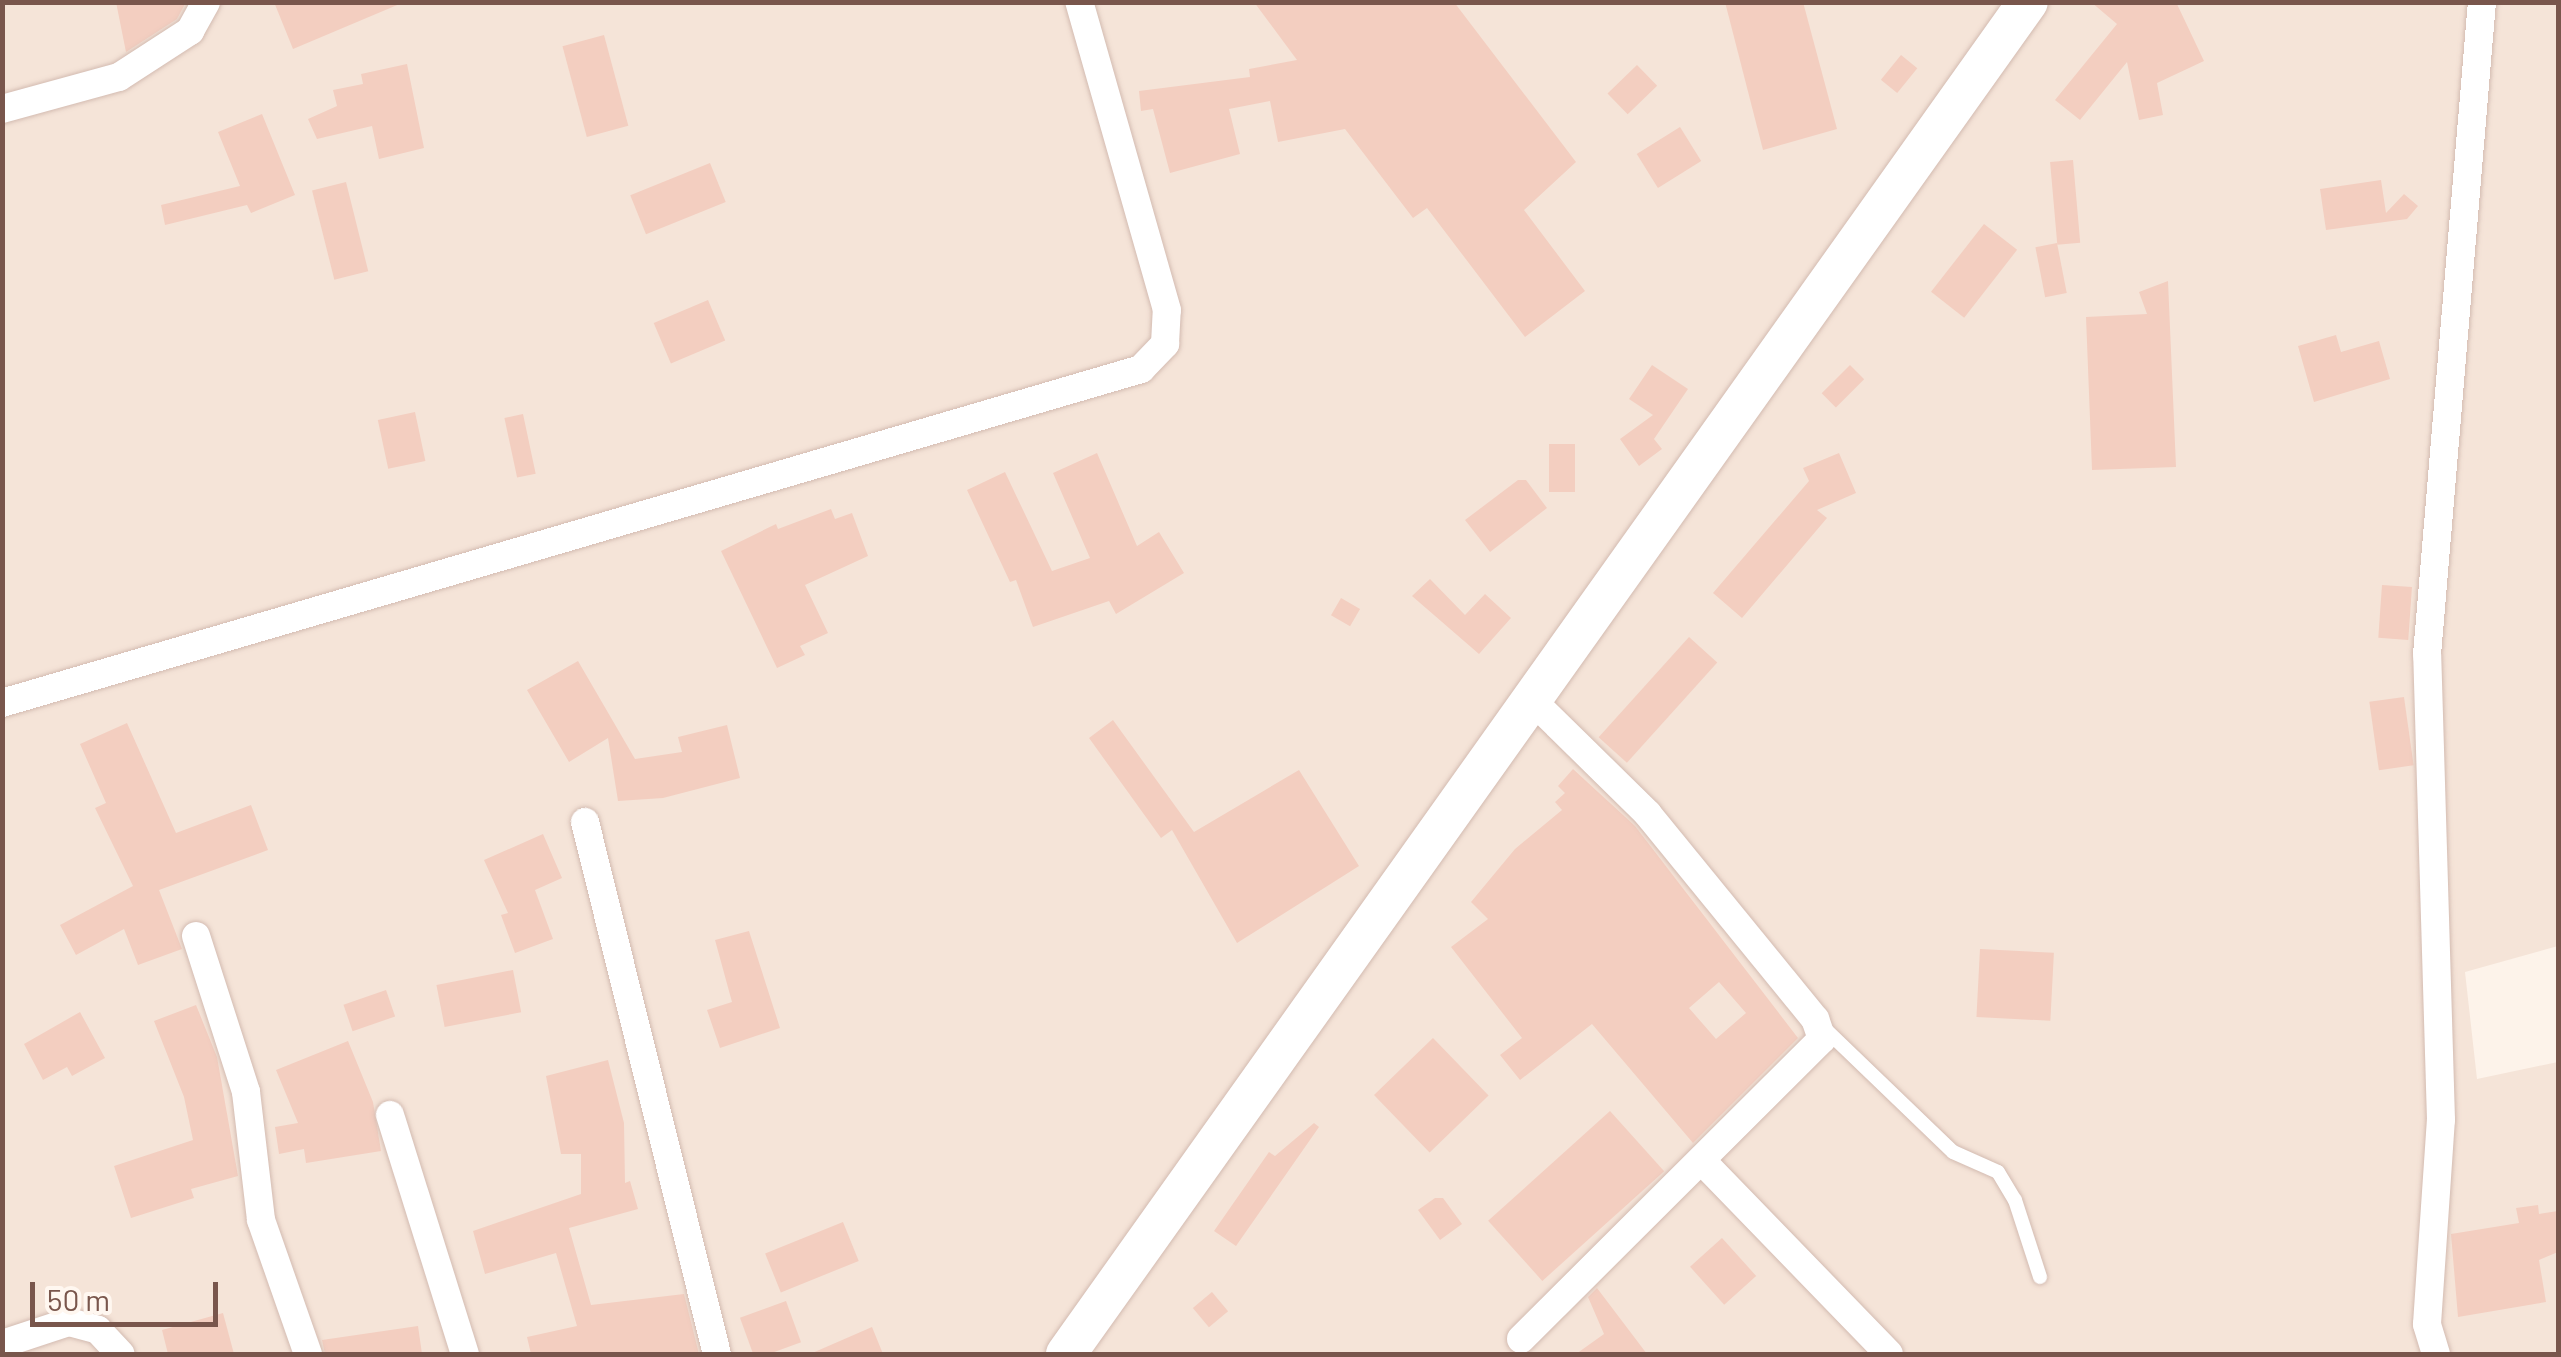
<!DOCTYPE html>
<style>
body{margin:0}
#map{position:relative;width:2561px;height:1357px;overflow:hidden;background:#fdf3ea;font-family:Barlow,sans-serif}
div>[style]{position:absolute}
.residential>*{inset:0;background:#f5e4d8}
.building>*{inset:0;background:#f3cec0;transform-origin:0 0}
.roads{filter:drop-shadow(0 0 2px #d3bbb1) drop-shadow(0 0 2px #d3bbb1)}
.lane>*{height:14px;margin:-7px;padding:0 7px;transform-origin:7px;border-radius:7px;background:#fff}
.street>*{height:28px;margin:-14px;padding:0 14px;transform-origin:14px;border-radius:14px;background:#fff}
.secondary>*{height:40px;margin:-20px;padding:0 20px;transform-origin:20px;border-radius:20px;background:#fff}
span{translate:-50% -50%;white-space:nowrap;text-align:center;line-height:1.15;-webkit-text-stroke:9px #fff7f0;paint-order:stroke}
.frame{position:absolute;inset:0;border:5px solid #79564c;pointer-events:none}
.scale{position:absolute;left:30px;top:1282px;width:188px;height:45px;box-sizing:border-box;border:5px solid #79564c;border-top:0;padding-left:12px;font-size:30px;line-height:35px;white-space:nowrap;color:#79564c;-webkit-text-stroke:8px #fff7f0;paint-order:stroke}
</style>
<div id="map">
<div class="residential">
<div style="clip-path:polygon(3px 3px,2558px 3px,2558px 946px,2465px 972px,2477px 1079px,2558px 1062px,2558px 1354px,3px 1354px)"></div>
</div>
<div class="building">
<div style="clip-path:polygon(116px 2px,186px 2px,177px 19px,126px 52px)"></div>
<div style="clip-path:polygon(274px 2px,402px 2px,402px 3px,293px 49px)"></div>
<div style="clip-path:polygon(1254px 2px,1454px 2px,1576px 162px,1524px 210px,1585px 291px,1525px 337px,1427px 208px,1413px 218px,1345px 129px,1278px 142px,1270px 101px,1229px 109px,1240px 154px,1170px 173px,1153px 109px,1141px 111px,1139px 91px,1250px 77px,1249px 69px,1297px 60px)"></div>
<div style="clip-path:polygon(1725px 2px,1803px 2px,1837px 129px,1763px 150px)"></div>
<div style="clip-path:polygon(2091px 2px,2176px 2px,2204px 61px,2157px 83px,2163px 115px,2139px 120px,2127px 62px,2080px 120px,2055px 100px,2117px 24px)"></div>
<div style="left:604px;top:35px;width:94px;height:43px;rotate:75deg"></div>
<div style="left:1901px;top:55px;width:21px;height:32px;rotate:39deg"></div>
<div style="clip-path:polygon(407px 64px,424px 148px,379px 159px,372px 126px,317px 139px,308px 119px,337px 106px,333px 90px,363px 84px,361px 74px)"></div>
<div style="left:1637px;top:65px;width:29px;height:41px;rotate:46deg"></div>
<div style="clip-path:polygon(262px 114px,295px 195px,251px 213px,247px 205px,165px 225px,161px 205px,240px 186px,218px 132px)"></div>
<div style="left:1680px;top:127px;width:40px;height:51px;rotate:58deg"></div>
<div style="left:2073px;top:160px;width:83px;height:23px;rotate:85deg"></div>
<div style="left:710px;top:163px;width:42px;height:86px;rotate:68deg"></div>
<div style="clip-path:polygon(2381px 180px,2386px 213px,2404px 194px,2418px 206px,2407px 219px,2326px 230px,2320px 189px)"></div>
<div style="left:346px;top:182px;width:92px;height:35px;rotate:76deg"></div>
<div style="left:1984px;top:224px;width:42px;height:86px;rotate:38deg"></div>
<div style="left:2057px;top:243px;width:51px;height:22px;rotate:79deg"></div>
<div style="clip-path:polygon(2168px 281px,2176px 467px,2092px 470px,2086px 317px,2147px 314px,2139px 292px)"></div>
<div style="left:708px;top:300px;width:44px;height:59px;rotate:67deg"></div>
<div style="clip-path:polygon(2336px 335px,2341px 352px,2379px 341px,2390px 379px,2314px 402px,2298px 346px)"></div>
<div style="clip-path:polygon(1652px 365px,1688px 389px,1654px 439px,1662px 449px,1639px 466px,1620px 439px,1653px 415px,1629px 399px)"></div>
<div style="left:1850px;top:365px;width:20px;height:40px;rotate:45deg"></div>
<div style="left:415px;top:412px;width:50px;height:38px;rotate:78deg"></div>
<div style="left:523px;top:414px;width:61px;height:19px;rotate:78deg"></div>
<div style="left:1549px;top:444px;width:26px;height:48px"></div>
<div style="clip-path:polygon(1097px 453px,1137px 546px,1159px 532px,1184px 573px,1116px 614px,1109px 601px,1033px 627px,1016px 580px,1010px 582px,967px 490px,1005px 472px,1052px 571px,1090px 558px,1053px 473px)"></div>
<div style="clip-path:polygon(1839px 453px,1856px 493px,1817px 510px,1827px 518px,1742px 618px,1713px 593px,1809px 481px,1803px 468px)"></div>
<div style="clip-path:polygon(1518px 480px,1526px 480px,1547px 508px,1490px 552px,1465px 520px)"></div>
<div style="clip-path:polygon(831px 509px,835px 519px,852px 513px,868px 556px,805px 585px,828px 633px,800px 646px,805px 655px,777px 668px,721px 551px,776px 524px,778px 529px)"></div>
<div style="clip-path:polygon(1430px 579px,1465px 615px,1485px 594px,1511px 618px,1479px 654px,1412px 596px)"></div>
<div style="left:2382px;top:585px;width:30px;height:53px;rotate:4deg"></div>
<div style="left:1341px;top:598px;width:22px;height:20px;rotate:30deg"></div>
<div style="left:1689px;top:637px;width:38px;height:135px;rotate:42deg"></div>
<div style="clip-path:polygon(578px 661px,635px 759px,682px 752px,678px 737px,727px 725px,740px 778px,663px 798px,618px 801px,608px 738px,569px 762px,527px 690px)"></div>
<div style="left:2404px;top:697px;width:69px;height:35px;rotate:82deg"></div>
<div style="clip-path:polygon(1113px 720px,1194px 832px,1299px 770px,1359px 866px,1237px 943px,1172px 830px,1161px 838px,1089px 738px)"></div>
<div style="clip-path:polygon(127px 723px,176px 833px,251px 805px,268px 850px,159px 890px,182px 949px,138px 965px,124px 929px,76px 955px,60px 925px,133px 886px,95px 808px,106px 803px,80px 744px)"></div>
<div style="clip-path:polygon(evenodd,1573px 769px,1635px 826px,1798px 1038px,1693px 1143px,1592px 1024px,1520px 1080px,1500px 1055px,1522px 1038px,1451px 947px,1488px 919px,1471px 902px,1515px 849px,1562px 810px,1555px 802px,1565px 793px,1558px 786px,1573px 769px,1719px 982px,1746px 1013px,1716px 1039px,1689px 1008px,1719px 982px)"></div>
<div style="clip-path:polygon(543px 834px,562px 878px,535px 890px,553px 939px,515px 953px,501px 915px,508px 913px,484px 860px)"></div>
<div style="clip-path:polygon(749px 931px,780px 1028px,720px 1048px,707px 1010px,732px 1002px,715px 940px)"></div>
<div style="left:1980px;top:949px;width:74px;height:68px;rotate:3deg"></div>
<div style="left:513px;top:970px;width:43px;height:78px;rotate:79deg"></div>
<div style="left:386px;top:990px;width:28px;height:45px;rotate:71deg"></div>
<div style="clip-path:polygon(196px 1005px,217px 1057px,238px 1176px,191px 1189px,194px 1198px,131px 1218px,114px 1166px,193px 1140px,184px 1097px,154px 1021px)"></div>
<div style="clip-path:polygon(80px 1012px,105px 1058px,72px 1076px,67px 1067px,43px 1080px,24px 1044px)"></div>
<div style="left:1433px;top:1038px;width:80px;height:82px;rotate:46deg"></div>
<div style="clip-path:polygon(348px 1041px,373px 1102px,381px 1151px,306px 1163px,304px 1149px,279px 1154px,275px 1127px,298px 1123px,276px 1070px)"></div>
<div style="clip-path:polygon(608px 1060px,624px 1123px,625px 1183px,630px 1181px,638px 1209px,569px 1228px,591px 1305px,684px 1294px,699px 1354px,531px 1354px,527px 1337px,577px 1326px,556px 1253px,485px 1274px,473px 1231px,581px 1194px,581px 1154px,561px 1154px,546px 1076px)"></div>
<div style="left:1610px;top:1111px;width:81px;height:164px;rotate:48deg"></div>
<div style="clip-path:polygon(1314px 1123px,1319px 1127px,1236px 1246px,1214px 1231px,1269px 1152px,1275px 1156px)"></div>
<div style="clip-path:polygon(1435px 1198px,1443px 1198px,1462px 1224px,1440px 1240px,1418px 1210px)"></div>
<div style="clip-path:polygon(2538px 1205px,2539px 1214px,2558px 1211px,2558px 1252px,2539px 1260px,2546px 1302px,2458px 1317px,2451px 1234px,2519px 1223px,2516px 1208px)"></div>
<div style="left:843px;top:1222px;width:42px;height:84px;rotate:68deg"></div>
<div style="left:1722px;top:1238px;width:51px;height:43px;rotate:48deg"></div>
<div style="clip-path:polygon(1597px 1288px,1647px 1354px,1576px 1354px,1604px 1334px,1588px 1297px)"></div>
<div style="left:1212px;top:1292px;width:25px;height:25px;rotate:50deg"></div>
<div style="left:786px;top:1301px;width:44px;height:49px;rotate:70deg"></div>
<div style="clip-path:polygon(223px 1313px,234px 1354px,168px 1354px,162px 1330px)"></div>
<div style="clip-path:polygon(418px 1326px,422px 1354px,325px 1354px,322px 1340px)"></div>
<div style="clip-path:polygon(872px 1327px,883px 1354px,810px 1354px)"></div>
</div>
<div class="roads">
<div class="lane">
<div style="left:1823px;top:1027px;width:180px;rotate:43.9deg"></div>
<div style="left:1953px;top:1152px;width:49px;rotate:24deg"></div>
<div style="left:1998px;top:1172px;width:33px;rotate:59deg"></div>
<div style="left:2015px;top:1200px;width:81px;rotate:72deg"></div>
</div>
<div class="street">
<div style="left:2px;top:109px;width:121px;rotate:-15.3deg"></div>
<div style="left:119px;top:77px;width:85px;rotate:-32.9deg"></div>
<div style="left:190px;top:31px;width:33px;rotate:-61deg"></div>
<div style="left:2px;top:703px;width:1187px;rotate:-16.34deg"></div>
<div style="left:1141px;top:369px;width:35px;rotate:-46deg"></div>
<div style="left:1165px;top:344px;width:34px;rotate:-87deg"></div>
<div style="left:1167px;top:310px;width:320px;rotate:-105.9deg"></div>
<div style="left:585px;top:822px;width:548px;rotate:76.07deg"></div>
<div style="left:196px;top:936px;width:164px;rotate:72.2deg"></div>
<div style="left:246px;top:1092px;width:129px;rotate:83.3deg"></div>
<div style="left:261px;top:1220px;width:142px;rotate:70.7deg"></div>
<div style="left:390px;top:1115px;width:250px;rotate:72.6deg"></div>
<div style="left:1703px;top:1162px;width:267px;rotate:45.9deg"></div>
<div style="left:1521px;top:1339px;width:425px;rotate:-44.9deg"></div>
<div style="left:1822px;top:1039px;width:21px;rotate:-109deg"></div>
<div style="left:1815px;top:1019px;width:264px;rotate:-129.2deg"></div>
<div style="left:1648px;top:814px;width:163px;rotate:-135.5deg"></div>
<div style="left:2px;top:1344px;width:71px;rotate:-18.2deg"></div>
<div style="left:69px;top:1322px;width:30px;rotate:15deg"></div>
<div style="left:98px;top:1330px;width:33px;rotate:47deg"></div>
<div style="left:2436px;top:1354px;width:31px;rotate:-107deg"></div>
<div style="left:2427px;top:1324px;width:204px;rotate:-86.1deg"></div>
<div style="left:2441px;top:1120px;width:465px;rotate:-91.7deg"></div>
<div style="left:2427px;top:655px;width:655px;rotate:-85.19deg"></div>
</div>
<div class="secondary">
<div style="left:1066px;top:1354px;width:1659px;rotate:-54.57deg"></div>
</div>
</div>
<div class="frame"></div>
<div class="scale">50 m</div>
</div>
